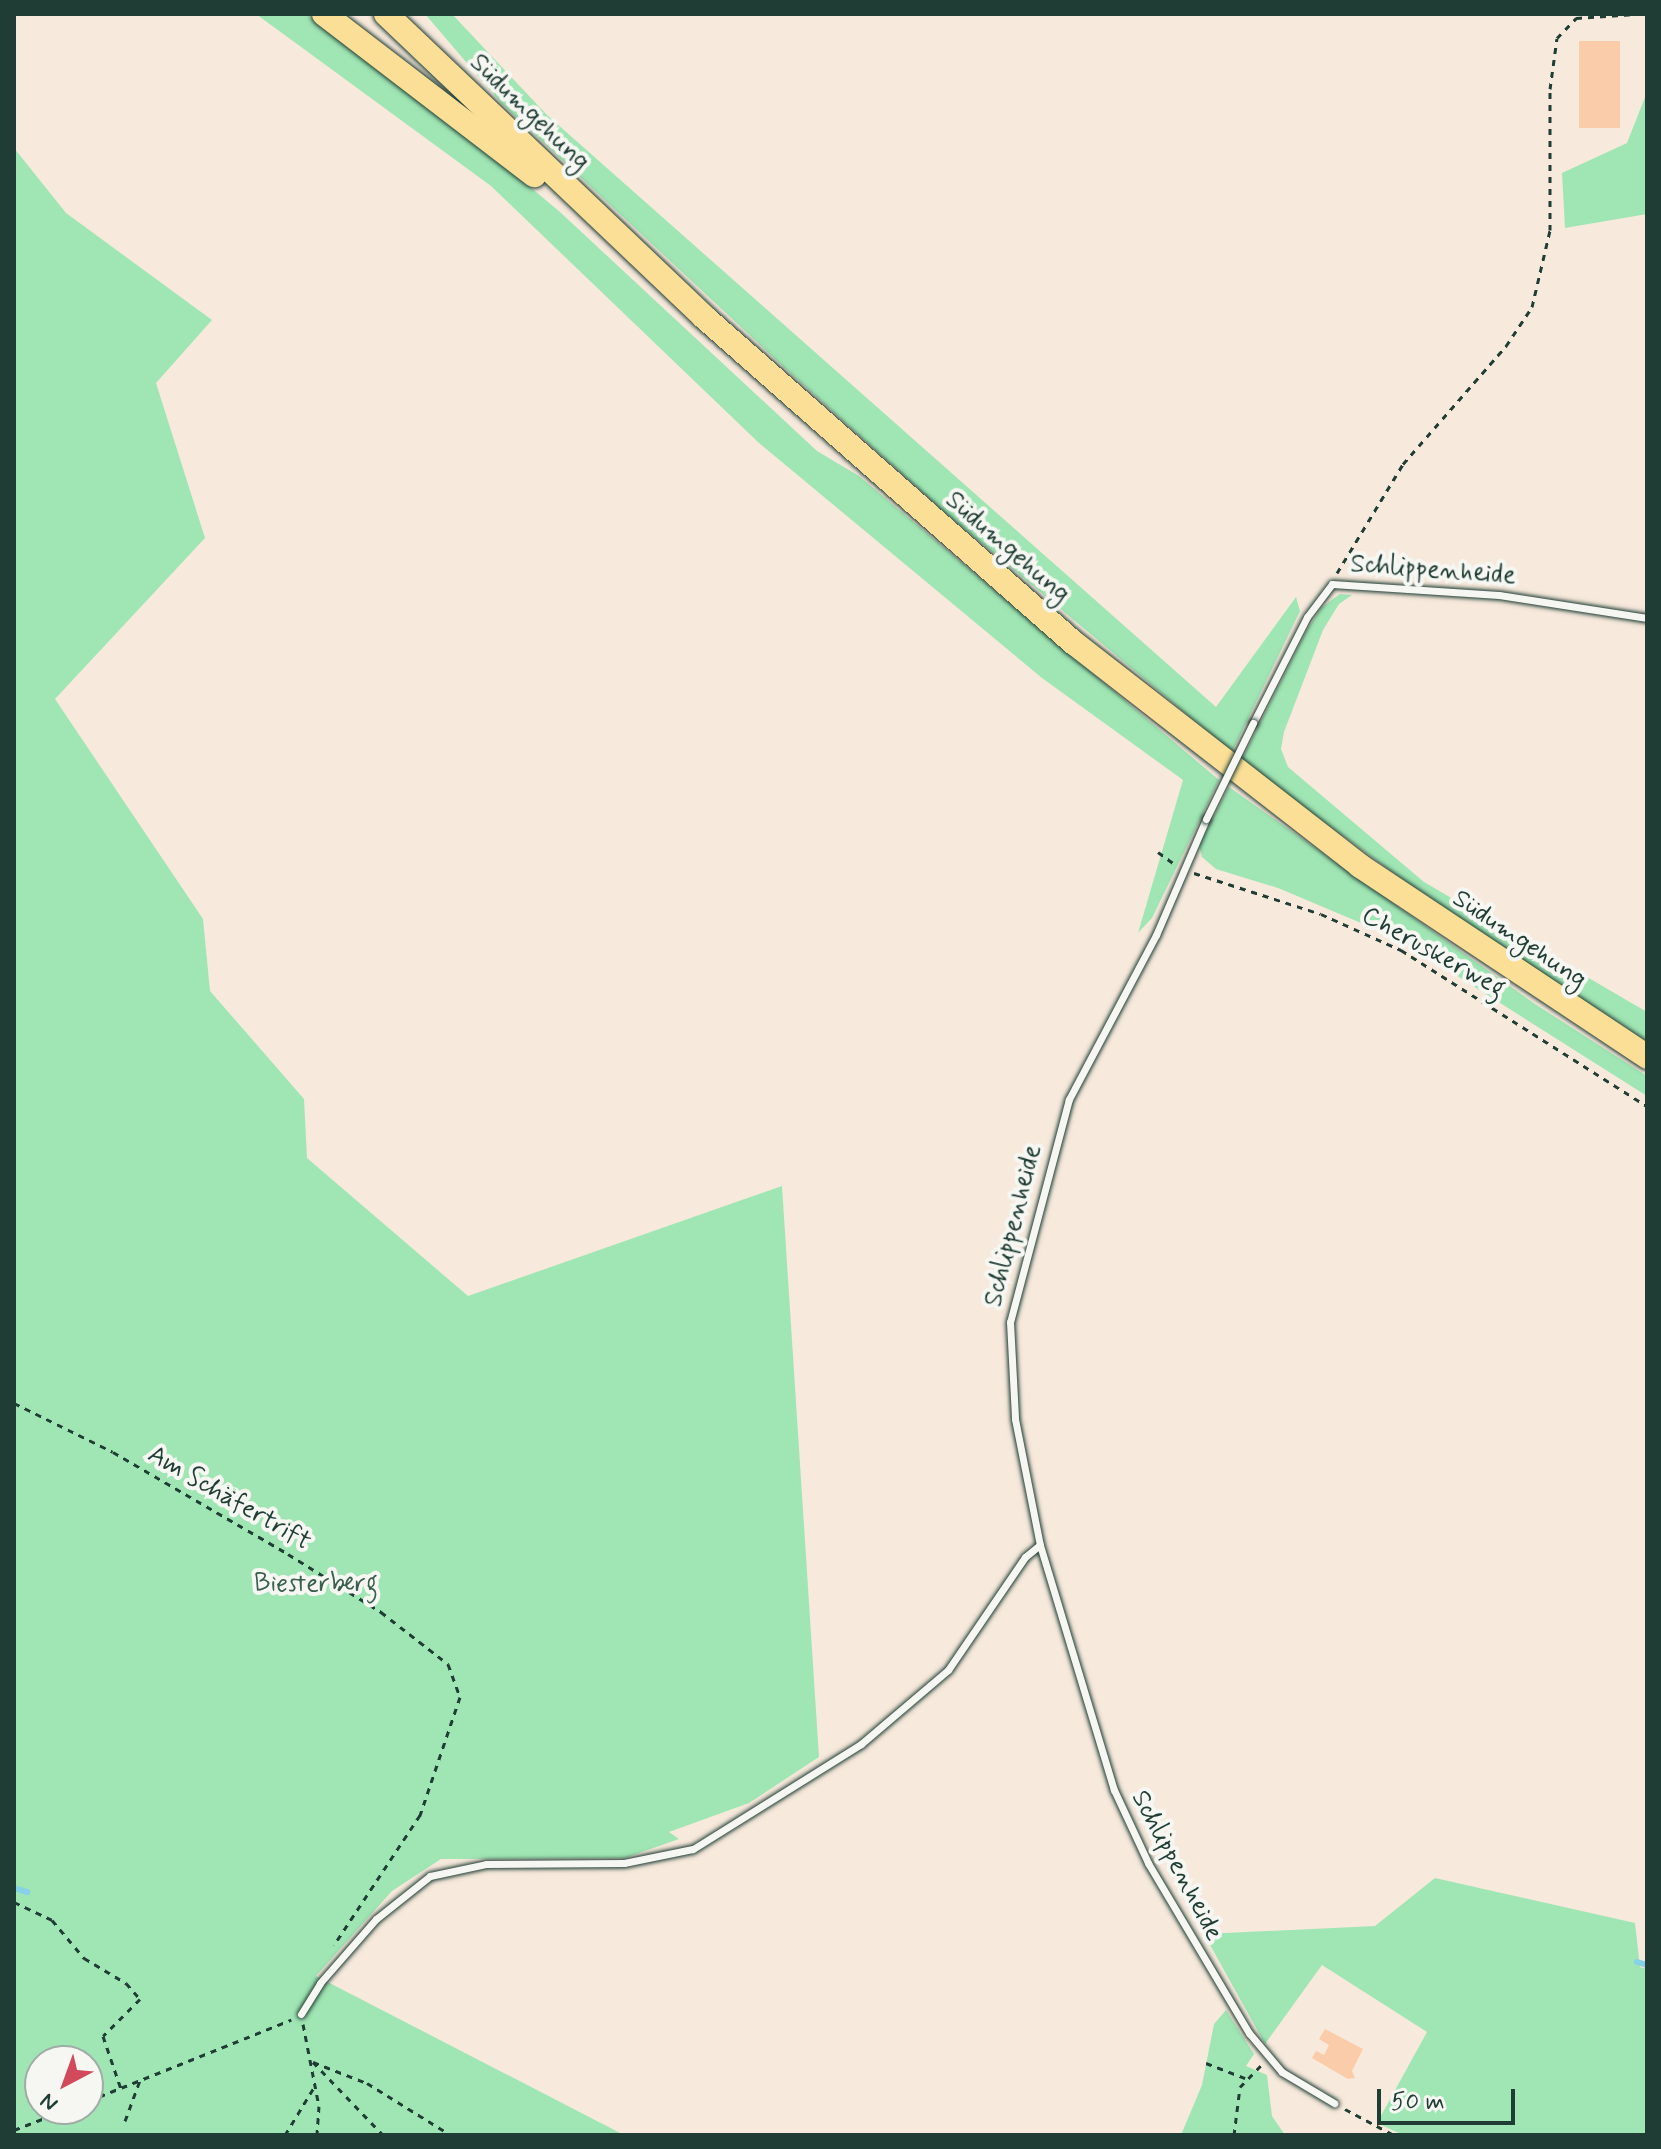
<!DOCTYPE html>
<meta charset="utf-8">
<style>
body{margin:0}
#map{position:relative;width:1661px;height:2149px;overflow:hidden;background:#f7e9dc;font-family:Mynerve,sans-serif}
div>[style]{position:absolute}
.green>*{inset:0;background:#a0e6b4}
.stream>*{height:6px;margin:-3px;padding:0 3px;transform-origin:3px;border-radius:3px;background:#86d1e6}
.building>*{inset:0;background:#facca9;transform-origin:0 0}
.path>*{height:3px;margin-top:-1.5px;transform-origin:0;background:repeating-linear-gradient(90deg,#1f3d34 0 6px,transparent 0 12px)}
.roads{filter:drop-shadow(0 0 2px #1f3d34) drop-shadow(0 0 2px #1f3d34)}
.service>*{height:7px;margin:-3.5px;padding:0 3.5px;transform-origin:3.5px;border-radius:3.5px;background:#f6f6f2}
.primary>*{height:24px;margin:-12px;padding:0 12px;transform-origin:12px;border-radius:12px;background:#fbdf96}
.bridges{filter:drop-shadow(0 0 2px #1f3d34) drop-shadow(0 0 2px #1f3d34)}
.service-bridge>*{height:7px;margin:-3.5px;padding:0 3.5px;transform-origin:3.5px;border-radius:3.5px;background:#f6f6f2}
span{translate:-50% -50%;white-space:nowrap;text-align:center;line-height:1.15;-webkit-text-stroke:8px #f6f6f2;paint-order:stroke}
.street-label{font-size:26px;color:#1f3d34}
.park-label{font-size:26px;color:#395f4e}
.frame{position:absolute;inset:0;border:16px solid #1f3d34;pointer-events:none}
.north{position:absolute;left:24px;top:2045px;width:80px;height:80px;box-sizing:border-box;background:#f6f6f2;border:2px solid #a0aca6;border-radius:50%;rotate:221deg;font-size:22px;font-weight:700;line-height:32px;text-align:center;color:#1f3d34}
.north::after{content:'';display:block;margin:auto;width:28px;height:36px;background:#d1495b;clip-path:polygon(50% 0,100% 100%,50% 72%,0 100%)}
.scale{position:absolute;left:1377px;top:2089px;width:138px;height:36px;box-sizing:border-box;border:4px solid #1f3d34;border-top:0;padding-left:10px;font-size:24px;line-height:28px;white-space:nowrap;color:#1f3d34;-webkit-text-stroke:6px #f6f6f2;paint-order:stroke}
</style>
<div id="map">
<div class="green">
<div style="clip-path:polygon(256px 14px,306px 14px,474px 140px,560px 212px,817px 451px,859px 476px,1219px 780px,1152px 918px,1138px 933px,1183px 780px,1042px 678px,759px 443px,491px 186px)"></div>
<div style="clip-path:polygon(425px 14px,452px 14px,547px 115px,1216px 707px,1296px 597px,1300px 611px,1232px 752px,942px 510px,788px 371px,501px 103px)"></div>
<div style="clip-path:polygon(1647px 92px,1647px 214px,1565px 228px,1562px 173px,1627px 143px)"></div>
<div style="clip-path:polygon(evenodd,14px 148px,66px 213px,212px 320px,156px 383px,205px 538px,55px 699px,203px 919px,210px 991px,304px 1099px,307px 1158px,468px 1296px,782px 1186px,819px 1757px,749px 1803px,669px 1832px,679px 1839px,625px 1858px,441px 1859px,392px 1891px,316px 1976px,624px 2135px,14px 2135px,14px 148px,40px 2061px,88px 2061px,88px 2109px,40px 2109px,40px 2061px)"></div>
<div style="clip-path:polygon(1340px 594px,1352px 595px,1339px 604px,1323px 630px,1284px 732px,1281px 749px,1288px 767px,1424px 882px,1647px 1012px,1647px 1041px,1436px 904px,1241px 761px,1307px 630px,1321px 608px)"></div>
<div style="clip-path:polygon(1229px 787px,1535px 1004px,1647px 1076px,1647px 1096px,1399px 939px,1278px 888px,1216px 869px,1202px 857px,1199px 845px)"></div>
<div style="clip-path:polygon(1435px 1878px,1635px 1923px,1640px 1967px,1647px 1969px,1647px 2135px,1403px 2135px,1377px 2123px,1427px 2032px,1322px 1965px,1265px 2044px,1204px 1934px,1375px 1926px)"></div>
<div style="clip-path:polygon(1226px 2010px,1254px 2054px,1246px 2066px,1267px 2075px,1272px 2116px,1285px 2135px,1181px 2135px,1202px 2085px,1214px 2024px)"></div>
</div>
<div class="stream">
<div style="left:14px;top:1888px;width:14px;rotate:17deg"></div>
<div style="left:1637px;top:1962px;width:10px;rotate:17deg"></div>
</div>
<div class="building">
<div style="left:1579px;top:41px;width:41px;height:87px"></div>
<div style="clip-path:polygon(1325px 2029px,1363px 2049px,1352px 2071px,1355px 2078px,1348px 2079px,1312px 2058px,1316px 2051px,1324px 2055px,1329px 2045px,1319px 2039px)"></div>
</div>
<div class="path">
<div style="left:1337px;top:573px;width:127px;rotate:-58.8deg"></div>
<div style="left:1403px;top:464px;width:157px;rotate:-48.9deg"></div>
<div style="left:1506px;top:346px;width:47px;rotate:-56.3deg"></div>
<div style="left:1532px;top:307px;width:79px;rotate:-76.8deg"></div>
<div style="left:1550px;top:230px;width:141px;rotate:-90deg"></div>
<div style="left:1550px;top:89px;width:51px;rotate:-82.2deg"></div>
<div style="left:1557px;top:38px;width:28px;rotate:-46deg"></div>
<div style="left:1576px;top:18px;width:60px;rotate:-3.8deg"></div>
<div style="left:1158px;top:852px;width:19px;rotate:36deg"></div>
<div style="left:1194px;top:873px;width:133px;rotate:17.9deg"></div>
<div style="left:1321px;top:914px;width:88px;rotate:24.2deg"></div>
<div style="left:1401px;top:950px;width:291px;rotate:32.4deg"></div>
<div style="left:14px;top:1403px;width:110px;rotate:26.3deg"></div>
<div style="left:113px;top:1452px;width:203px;rotate:30.2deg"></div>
<div style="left:288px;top:1554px;width:110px;rotate:31.9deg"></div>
<div style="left:381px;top:1612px;width:85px;rotate:37.8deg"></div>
<div style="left:448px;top:1664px;width:35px;rotate:70deg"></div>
<div style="left:460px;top:1697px;width:125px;rotate:108.7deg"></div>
<div style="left:420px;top:1815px;width:156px;rotate:123.5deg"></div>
<div style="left:14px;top:1902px;width:42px;rotate:25.3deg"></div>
<div style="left:52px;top:1920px;width:50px;rotate:49.9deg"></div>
<div style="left:84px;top:1958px;width:49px;rotate:30.8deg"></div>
<div style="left:126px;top:1983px;width:21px;rotate:49deg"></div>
<div style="left:140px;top:1999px;width:52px;rotate:135deg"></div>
<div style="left:103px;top:2036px;width:56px;rotate:71.2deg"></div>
<div style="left:303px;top:2024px;width:84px;rotate:79deg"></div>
<div style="left:319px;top:2106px;width:29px;rotate:94deg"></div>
<div style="left:313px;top:2062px;width:58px;rotate:21.3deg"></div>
<div style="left:367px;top:2083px;width:99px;rotate:31.8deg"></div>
<div style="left:313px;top:2062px;width:101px;rotate:46.2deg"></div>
<div style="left:1206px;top:2063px;width:42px;rotate:21deg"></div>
<div style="left:88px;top:2101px;width:219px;rotate:-21.8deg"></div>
<div style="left:1345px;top:2109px;width:55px;rotate:28deg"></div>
<div style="left:125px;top:2121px;width:44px;rotate:-69.9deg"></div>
<div style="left:14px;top:2130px;width:58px;rotate:-21.3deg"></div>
<div style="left:285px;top:2135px;width:60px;rotate:-58.7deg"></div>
<div style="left:1234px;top:2135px;width:48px;rotate:-82.9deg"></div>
<div style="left:1240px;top:2087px;width:30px;rotate:-46deg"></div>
</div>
<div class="roads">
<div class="service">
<div style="left:1253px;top:723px;width:119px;rotate:-63deg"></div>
<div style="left:1307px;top:617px;width:41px;rotate:-52.9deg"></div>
<div style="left:1332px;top:584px;width:167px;rotate:3.8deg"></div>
<div style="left:1499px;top:595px;width:150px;rotate:8.8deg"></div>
<div style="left:1206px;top:819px;width:126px;rotate:113.3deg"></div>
<div style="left:1156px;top:935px;width:186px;rotate:117.9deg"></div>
<div style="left:1069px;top:1099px;width:231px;rotate:104.8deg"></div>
<div style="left:1010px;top:1322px;width:97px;rotate:87deg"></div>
<div style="left:1015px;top:1419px;width:128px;rotate:78.8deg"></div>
<div style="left:1040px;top:1545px;width:256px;rotate:73.2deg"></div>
<div style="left:1114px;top:1790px;width:81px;rotate:65deg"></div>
<div style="left:1148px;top:1863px;width:198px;rotate:59.3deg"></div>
<div style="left:1249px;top:2033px;width:51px;rotate:49.8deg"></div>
<div style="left:1282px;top:2072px;width:61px;rotate:30.8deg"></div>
<div style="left:301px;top:2014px;width:36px;rotate:-58deg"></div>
<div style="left:320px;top:1983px;width:85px;rotate:-48.8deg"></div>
<div style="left:376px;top:1919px;width:69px;rotate:-38.5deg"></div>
<div style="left:430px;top:1876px;width:57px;rotate:-12.1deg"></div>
<div style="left:486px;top:1864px;width:138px;rotate:-0.4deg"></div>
<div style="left:624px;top:1863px;width:70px;rotate:-11.5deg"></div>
<div style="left:693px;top:1849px;width:198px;rotate:-32deg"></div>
<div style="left:861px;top:1744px;width:114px;rotate:-40.4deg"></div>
<div style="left:948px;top:1670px;width:137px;rotate:-55.7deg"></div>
<div style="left:1025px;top:1557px;width:19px;rotate:-39deg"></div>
</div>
<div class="primary">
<div style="left:324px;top:14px;width:265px;rotate:37.5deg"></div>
<div style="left:386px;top:14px;width:439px;rotate:43.6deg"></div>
<div style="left:704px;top:317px;width:493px;rotate:41.4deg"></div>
<div style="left:1074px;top:643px;width:363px;rotate:37.9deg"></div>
<div style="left:1360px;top:866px;width:345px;rotate:33.6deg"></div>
</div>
</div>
<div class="bridges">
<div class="service-bridge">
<div style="left:1206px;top:819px;width:107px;rotate:-63.9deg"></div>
</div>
</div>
<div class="street-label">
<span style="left:529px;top:113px;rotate:44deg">Südumgehung</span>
<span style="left:1007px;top:548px;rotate:41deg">Südumgehung</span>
<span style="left:1433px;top:571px;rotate:4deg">Schlippenheide</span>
<span style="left:1519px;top:940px;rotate:34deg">Südumgehung</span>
<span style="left:1433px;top:953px;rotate:29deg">Cheruskerweg</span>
<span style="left:1014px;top:1226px;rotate:-76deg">Schlippenheide</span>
<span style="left:229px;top:1499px;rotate:30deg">Am Schäfertrift</span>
<span style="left:1176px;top:1866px;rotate:62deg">Schlippenheide</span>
</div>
<div class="park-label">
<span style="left:316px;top:1585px">Biesterberg</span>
</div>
<div class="frame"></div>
<div class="north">N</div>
<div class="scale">50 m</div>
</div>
